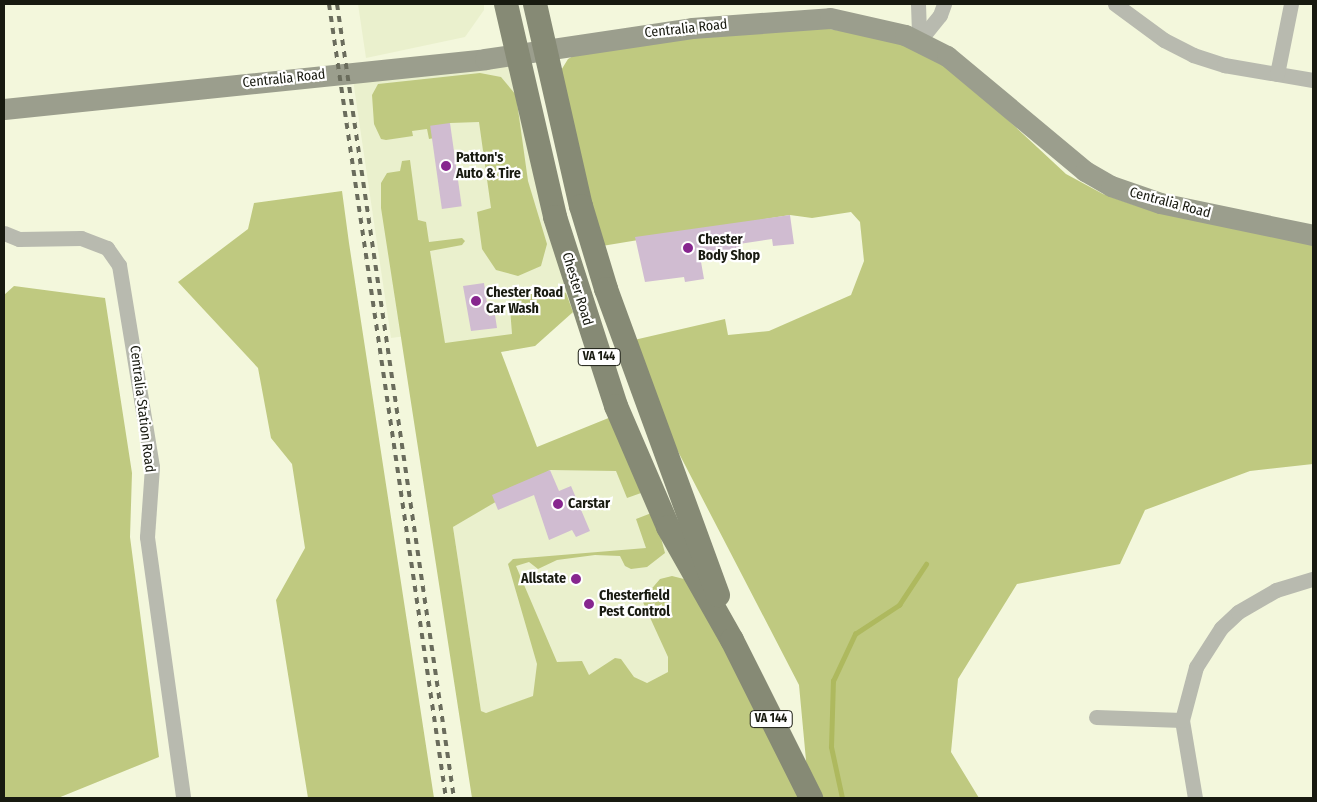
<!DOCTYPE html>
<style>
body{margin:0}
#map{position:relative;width:1317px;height:802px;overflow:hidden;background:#f3f7dc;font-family:"Fira Sans Condensed",sans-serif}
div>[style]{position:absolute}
.built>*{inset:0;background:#eaf0cd}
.green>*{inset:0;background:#bfc980}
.stream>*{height:4.5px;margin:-2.25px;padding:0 2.25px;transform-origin:2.25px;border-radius:2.25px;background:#aeb95e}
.building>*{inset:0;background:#d0bcd1;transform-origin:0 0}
.street>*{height:15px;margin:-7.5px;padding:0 7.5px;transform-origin:7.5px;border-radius:7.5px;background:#b8baaf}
.secondary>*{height:21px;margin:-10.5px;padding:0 10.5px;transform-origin:10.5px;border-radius:10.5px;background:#9b9e8d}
.primary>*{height:24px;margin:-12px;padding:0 12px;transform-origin:12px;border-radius:12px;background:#868a75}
.rail>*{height:4px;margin-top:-2px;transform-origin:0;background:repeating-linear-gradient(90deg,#6a6c5c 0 6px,transparent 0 12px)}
.dots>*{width:14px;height:14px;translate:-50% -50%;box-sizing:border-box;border:2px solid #fff;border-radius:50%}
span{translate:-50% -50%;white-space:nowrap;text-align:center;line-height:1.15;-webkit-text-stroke:4.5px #fff;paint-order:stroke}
.shield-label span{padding:1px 4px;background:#fff;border:1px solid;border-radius:4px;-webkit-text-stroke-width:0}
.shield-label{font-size:12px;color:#181a10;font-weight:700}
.street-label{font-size:14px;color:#181a10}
.poi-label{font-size:14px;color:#181a10;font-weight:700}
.left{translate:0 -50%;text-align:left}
.right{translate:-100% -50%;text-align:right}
.frame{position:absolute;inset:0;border:5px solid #181a10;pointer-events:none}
</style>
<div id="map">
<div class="built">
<div style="clip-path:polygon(358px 4px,484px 4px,484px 10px,465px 37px,366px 58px)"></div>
<div style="clip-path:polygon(516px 55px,582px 311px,571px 314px,535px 346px,482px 341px,444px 343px,420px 334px,391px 338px,352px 73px)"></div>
<div style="clip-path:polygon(631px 444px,731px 640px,641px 686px,573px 682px,486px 713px,481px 711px,453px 527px,527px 482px,534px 467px)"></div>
</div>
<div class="green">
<div style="clip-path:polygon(798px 24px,905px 41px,950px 66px,1066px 174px,1103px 194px,1134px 205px,1313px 240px,1313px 464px,1250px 471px,1145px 510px,1120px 564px,1017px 584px,958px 679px,951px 752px,979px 798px,821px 798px,807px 771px,799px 685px,656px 409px,634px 340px,725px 319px,728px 335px,769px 331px,851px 295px,864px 261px,860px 222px,851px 212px,812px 218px,790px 215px,602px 246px,560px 72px,568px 59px,580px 52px)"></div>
<div style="clip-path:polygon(480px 73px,501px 77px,516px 95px,528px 181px,547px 244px,541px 266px,518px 276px,496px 270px,482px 249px,477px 212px,491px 208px,479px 122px,450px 123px,434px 138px,429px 139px,427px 129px,412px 131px,413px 136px,386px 140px,381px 139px,374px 124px,372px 95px,378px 84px)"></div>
<div style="clip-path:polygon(410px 160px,418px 220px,426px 222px,429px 242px,462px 238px,465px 241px,462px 245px,430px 251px,445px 343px,512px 334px,510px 308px,521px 295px,552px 287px,566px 293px,573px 312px,535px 346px,501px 352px,537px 447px,611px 417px,641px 493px,627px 498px,616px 471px,550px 470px,453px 527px,481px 711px,486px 713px,533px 696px,537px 664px,508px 564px,513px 559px,646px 548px,636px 519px,654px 512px,665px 553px,647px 567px,631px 569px,625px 566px,620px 556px,595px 555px,557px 560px,538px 569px,529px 562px,516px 566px,557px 662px,582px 661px,589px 675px,615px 658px,621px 659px,634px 677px,647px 683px,668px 672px,668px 657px,642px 600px,660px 579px,672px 576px,684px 579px,692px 585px,801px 798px,472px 798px,381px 208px,381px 183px,387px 173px,400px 171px,402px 161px)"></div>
<div style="clip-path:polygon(342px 191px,349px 243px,434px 798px,308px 798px,276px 600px,305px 548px,292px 464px,271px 438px,258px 368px,178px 282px,248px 229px,254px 203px)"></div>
<div style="clip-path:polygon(14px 286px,105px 298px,132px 473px,130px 537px,159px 757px,58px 798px,4px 798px,4px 295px)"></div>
</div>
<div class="stream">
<div style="left:842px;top:798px;width:52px;rotate:-102.2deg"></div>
<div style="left:831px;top:747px;width:66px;rotate:-88.3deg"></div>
<div style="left:833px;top:681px;width:52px;rotate:-64.9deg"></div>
<div style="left:855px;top:634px;width:53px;rotate:-33.4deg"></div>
<div style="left:899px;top:605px;width:49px;rotate:-56.6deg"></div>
</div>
<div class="building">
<div style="left:450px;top:123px;width:84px;height:20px;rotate:82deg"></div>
<div style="clip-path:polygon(790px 215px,794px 244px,773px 246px,772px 239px,739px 244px,740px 250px,700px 256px,704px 279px,685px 282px,684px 277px,645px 282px,635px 237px)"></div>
<div style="clip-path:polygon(484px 283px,489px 316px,495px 315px,497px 328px,471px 331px,463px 286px)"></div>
<div style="clip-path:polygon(550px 470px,559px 491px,571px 486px,590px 531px,576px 537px,572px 530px,549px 540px,534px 495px,498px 510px,492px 495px)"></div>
</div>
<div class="street">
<div style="left:918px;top:4px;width:37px;rotate:88deg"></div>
<div style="left:1115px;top:4px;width:61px;rotate:36.3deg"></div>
<div style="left:1164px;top:40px;width:33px;rotate:27deg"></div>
<div style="left:1193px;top:55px;width:33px;rotate:18deg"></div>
<div style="left:1224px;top:65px;width:90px;rotate:9.6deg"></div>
<div style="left:919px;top:41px;width:33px;rotate:-51deg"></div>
<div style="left:940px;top:15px;width:12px;rotate:-70deg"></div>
<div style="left:1277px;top:74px;width:71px;rotate:-78.7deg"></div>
<div style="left:4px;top:233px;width:16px;rotate:22deg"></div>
<div style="left:19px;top:239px;width:62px;rotate:-0.9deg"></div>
<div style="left:81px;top:238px;width:28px;rotate:21deg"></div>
<div style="left:107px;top:248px;width:21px;rotate:55deg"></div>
<div style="left:119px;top:265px;width:205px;rotate:80.7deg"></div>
<div style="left:152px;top:467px;width:70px;rotate:94.1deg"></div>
<div style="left:147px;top:537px;width:263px;rotate:82.1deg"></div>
<div style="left:1096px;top:717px;width:86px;rotate:2deg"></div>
<div style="left:1195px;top:798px;width:79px;rotate:-99.5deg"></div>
<div style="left:1182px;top:720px;width:55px;rotate:-75.2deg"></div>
<div style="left:1196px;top:667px;width:46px;rotate:-57.3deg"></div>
<div style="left:1221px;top:628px;width:23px;rotate:-43deg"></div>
<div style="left:1238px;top:612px;width:44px;rotate:-30.1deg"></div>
<div style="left:1276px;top:590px;width:39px;rotate:-17deg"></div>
</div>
<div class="secondary">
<div style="left:4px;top:109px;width:484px;rotate:-5.9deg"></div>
<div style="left:485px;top:59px;width:209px;rotate:-8.5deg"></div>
<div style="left:692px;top:28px;width:138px;rotate:-4.1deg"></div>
<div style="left:830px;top:18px;width:77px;rotate:12.8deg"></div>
<div style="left:905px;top:35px;width:47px;rotate:26.6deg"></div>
<div style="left:947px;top:56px;width:180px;rotate:39.8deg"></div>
<div style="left:1085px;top:171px;width:30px;rotate:30deg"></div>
<div style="left:1111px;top:186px;width:52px;rotate:19.1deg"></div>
<div style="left:1160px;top:203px;width:156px;rotate:11.8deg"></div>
</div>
<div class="primary">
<div style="left:506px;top:4px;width:219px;rotate:77deg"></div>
<div style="left:555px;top:217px;width:199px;rotate:72.1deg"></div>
<div style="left:616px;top:406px;width:132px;rotate:66.7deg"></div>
<div style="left:668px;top:527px;width:130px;rotate:60.5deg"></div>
<div style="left:732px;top:640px;width:177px;rotate:63.4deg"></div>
<div style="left:535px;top:4px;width:207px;rotate:77.2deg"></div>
<div style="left:581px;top:206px;width:87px;rotate:73.2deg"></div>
<div style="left:606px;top:289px;width:326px;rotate:69.9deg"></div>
</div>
<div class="rail">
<div style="left:329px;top:4px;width:803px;rotate:81.62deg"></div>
<div style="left:337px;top:4px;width:803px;rotate:81.62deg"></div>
</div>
<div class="dots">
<div style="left:446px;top:166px;background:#87268f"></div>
<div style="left:688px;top:248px;background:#87268f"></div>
<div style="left:476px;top:301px;background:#87268f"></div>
<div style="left:558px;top:504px;background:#87268f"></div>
<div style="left:576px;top:579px;background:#87268f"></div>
<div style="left:589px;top:604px;background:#87268f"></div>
</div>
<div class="shield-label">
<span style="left:599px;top:357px">VA 144</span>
<span style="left:771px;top:719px">VA 144</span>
</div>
<div class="street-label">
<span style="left:686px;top:29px;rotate:-6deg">Centralia Road</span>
<span style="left:284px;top:79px;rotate:-6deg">Centralia Road</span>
<span style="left:1170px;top:203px;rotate:15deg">Centralia Road</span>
<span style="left:577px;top:289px;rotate:73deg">Chester Road</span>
<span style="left:142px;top:409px;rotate:83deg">Centralia Station Road</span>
</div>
<div class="poi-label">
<span class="left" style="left:456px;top:166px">Patton's<br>Auto &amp; Tire</span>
<span class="left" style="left:698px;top:248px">Chester<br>Body Shop</span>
<span class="left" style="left:486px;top:301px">Chester Road<br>Car Wash</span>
<span class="left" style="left:568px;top:504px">Carstar</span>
<span class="right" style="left:566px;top:579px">Allstate</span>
<span class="left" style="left:599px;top:604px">Chesterfield<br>Pest Control</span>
</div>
<div class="frame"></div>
</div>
